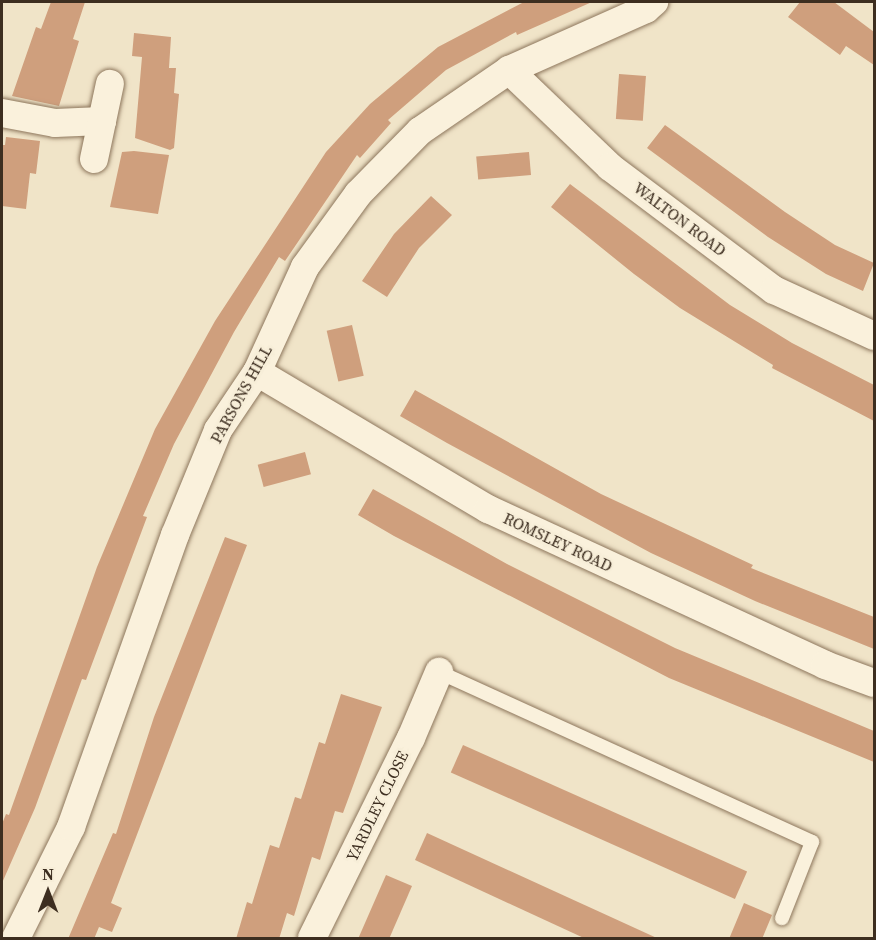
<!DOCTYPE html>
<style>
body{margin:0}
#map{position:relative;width:876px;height:940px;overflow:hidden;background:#f0e4c8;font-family:"Source Serif 4",serif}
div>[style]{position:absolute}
.building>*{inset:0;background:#cf9f7d;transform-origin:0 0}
.roads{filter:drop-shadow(0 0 2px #8d765c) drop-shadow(0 0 2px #8d765c)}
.lane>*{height:14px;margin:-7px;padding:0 7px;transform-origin:7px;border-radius:7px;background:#faf1dc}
.street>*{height:28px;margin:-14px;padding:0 14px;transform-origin:14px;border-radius:14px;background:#faf1dc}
span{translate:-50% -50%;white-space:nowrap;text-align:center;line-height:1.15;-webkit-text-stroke:5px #f7eed8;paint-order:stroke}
.street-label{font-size:16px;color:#3d2e20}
.frame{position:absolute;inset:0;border:3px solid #3d2e20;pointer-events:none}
.north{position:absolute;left:18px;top:862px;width:60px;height:60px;-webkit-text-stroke:4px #f7eed8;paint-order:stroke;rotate:0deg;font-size:16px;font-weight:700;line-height:24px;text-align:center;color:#3d2e20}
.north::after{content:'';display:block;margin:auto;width:21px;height:27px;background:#3d2e20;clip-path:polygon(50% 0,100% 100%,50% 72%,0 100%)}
</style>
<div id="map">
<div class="building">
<div style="clip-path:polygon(51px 2px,85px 2px,73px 39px,79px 41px,59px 106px,12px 96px,36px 27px,41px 29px)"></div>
<div style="clip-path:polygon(524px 2px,592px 2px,517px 35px,516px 32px,446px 70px,388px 120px,391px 123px,360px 158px,357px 155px,285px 261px,279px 257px,234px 332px,174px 444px,143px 516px,147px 517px,86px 680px,82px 679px,35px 808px,2px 883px,2px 824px,6px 814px,9px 815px,97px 567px,155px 429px,215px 321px,326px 152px,370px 104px,438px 47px)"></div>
<div style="clip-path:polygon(800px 2px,834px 2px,874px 32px,874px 65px,846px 46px,840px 55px,788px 17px)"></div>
<div style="clip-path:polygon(134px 33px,171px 37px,169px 68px,176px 68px,174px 93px,179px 94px,174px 148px,170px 150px,135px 138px,142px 57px,132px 56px)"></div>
<div style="left:619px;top:74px;width:27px;height:45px;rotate:4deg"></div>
<div style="clip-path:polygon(665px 125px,785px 212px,835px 245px,874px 263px,863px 291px,826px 274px,768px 237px,647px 148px)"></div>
<div style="clip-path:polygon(6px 137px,40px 141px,36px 174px,30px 173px,26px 209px,2px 206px,2px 145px,5px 145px)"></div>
<div style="clip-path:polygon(134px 151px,169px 155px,158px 214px,110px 207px,122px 152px)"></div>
<div style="left:529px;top:152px;width:23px;height:53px;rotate:85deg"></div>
<div style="clip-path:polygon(570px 184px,730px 305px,792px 343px,874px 385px,874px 421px,772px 368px,773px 365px,680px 308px,634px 274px,551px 207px)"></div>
<div style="clip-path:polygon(431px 196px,452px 215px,419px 248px,387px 297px,362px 281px,394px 234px)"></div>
<div style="left:352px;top:325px;width:52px;height:26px;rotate:77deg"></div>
<div style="clip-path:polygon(415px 390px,601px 494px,753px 565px,751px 568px,874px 617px,874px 649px,755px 601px,651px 553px,447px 443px,400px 416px)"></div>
<div style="left:305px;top:452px;width:23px;height:49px;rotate:75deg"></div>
<div style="clip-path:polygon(373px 489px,507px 564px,675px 648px,874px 731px,874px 762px,669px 678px,394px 536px,358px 515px)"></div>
<div style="clip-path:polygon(225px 537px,247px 545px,111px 903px,122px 908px,112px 932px,99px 927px,94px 939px,68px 939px,113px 833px,116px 834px,154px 717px)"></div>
<div style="clip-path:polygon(341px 694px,382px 707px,343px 813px,335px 811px,320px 860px,312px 857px,294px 916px,287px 913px,279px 939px,236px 939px,247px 902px,252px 904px,270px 845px,279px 848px,295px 797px,301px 799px,319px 742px,325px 744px)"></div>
<div style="left:463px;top:745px;width:311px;height:30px;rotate:24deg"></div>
<div style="clip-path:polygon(427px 833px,659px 939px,586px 939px,415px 860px)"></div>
<div style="clip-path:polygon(386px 875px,412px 886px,389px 939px,358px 939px)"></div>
<div style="clip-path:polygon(744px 903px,772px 915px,762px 939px,729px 939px)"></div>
</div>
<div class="roads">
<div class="lane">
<div style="left:439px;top:672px;width:410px;rotate:24.5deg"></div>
<div style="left:812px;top:842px;width:82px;rotate:111.5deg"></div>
</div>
<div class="street">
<div style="left:509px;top:70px;width:140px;rotate:43.8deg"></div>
<div style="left:610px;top:167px;width:205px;rotate:36.9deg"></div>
<div style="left:774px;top:290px;width:110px;rotate:24.7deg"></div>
<div style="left:2px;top:113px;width:54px;rotate:10.7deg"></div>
<div style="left:55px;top:123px;width:47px;rotate:-2.4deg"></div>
<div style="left:102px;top:121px;width:38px;rotate:-78deg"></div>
<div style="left:94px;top:159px;width:39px;rotate:-78deg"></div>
<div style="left:257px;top:372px;width:269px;rotate:30.7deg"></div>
<div style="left:488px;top:509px;width:371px;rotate:24.8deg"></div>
<div style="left:825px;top:665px;width:52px;rotate:20.2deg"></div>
<div style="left:16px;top:938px;width:124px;rotate:-63.6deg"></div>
<div style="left:71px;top:827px;width:310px;rotate:-70.4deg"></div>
<div style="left:175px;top:535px;width:113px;rotate:-67.7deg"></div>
<div style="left:218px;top:430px;width:70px;rotate:-56.1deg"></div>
<div style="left:257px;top:372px;width:115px;rotate:-65.4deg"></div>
<div style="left:305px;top:267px;width:90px;rotate:-54deg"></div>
<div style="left:358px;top:194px;width:88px;rotate:-45.5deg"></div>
<div style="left:420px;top:131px;width:108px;rotate:-34.4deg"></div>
<div style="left:509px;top:70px;width:150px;rotate:-24deg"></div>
<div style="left:646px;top:9px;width:11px;rotate:-41deg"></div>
<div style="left:312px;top:938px;width:223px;rotate:-63.7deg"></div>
<div style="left:411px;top:738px;width:72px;rotate:-67deg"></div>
</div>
</div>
<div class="street-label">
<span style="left:680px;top:219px;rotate:37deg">WALTON ROAD</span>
<span style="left:241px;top:394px;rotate:-61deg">PARSONS HILL</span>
<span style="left:558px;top:542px;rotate:25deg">ROMSLEY ROAD</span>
<span style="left:377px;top:806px;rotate:-64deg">YARDLEY CLOSE</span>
</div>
<div class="frame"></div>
<div class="north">N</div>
</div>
